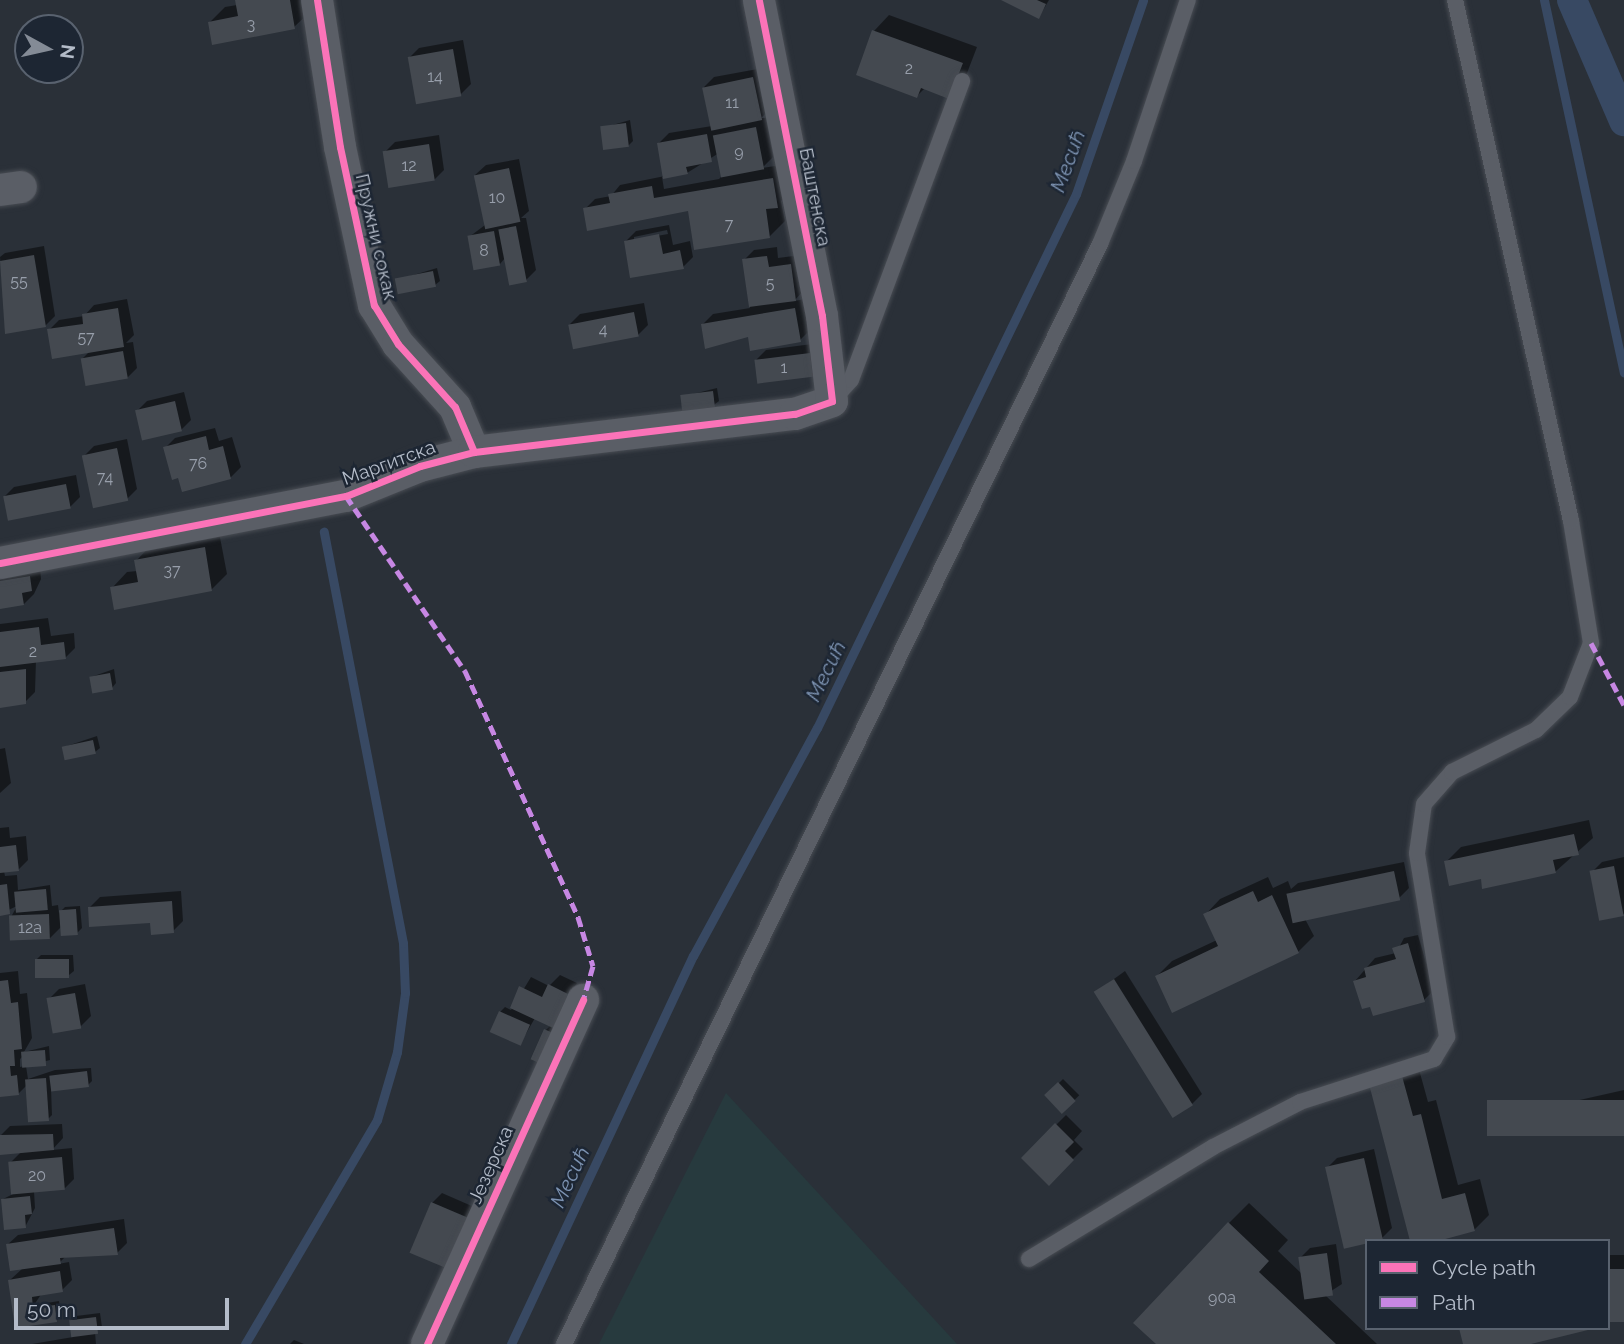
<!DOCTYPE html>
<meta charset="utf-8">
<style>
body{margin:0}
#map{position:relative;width:1624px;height:1344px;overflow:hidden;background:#2a3038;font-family:Raleway,sans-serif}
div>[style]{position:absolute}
.green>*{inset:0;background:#273a3e}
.shadow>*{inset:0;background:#0007;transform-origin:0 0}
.stream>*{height:9px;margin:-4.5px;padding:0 4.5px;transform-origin:4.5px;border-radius:4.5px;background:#384963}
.canal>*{height:30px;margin:-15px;padding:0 15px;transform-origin:15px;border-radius:15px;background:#384963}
.building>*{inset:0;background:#444950;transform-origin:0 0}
.roads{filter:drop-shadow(0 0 2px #484c53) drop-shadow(0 0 2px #484c53)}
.service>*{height:16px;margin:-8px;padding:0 8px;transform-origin:8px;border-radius:8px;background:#5a5e66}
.minor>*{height:32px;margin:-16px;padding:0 16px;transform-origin:16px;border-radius:16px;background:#5a5e66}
.quiet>*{height:5px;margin-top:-2.5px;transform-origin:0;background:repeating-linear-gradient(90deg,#c787e3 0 10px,transparent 0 15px)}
.cycleway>*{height:7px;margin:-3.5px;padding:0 3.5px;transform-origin:3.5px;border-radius:3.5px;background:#fb73b8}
span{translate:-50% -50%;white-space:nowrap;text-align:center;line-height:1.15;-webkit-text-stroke:5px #1d2633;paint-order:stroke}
.number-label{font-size:16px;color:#989fab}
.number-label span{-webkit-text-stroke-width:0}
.street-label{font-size:19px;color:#b4bcc9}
.water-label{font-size:21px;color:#7c92b1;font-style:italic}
.legend{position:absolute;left:1365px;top:1239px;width:245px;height:91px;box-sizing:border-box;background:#1d2633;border:2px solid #59626f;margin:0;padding:9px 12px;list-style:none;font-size:21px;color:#b4bcc9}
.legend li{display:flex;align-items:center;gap:14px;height:35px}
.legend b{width:35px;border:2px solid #59626f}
.north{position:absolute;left:14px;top:14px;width:70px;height:70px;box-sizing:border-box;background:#1d2633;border:2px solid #59626f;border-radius:50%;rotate:98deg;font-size:19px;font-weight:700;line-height:28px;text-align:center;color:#b4bcc9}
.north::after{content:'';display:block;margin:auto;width:24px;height:32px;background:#848b96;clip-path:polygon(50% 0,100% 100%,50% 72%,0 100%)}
.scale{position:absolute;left:14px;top:1298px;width:215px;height:32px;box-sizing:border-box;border:4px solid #b4bcc9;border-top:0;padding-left:9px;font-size:21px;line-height:24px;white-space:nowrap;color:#b4bcc9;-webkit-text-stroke:5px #1d2633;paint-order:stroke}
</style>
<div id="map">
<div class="green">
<div style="clip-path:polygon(726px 1093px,957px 1344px,599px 1344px)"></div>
</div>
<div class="shadow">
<div style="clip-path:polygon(236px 0,307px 0,310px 12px,294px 27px,210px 22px,225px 7px,237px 5px)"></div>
<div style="clip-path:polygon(1005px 0,1049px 0,1039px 17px)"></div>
<div style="clip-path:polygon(889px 15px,977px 47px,964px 81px,925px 88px,917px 96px,874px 31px)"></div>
<div style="clip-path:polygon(463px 40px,471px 84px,461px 94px,409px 58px,419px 48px)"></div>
<div style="clip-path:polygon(evenodd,763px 68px,771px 109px,761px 118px,766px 118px,773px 157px,762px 168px,788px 164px,792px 191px,781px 201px,785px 221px,769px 237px,690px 210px,585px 209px,595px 199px,611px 196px,620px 185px,665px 176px,659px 143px,669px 133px,712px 126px,704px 87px,714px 77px,763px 68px,719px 153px,723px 175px,719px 179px,664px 189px,662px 177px,687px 173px,719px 153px)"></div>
<div style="clip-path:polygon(630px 120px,633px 141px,628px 146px,602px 128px)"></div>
<div style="clip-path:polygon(439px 135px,444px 170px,434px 180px,385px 152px,395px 142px)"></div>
<div style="clip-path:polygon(519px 159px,529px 211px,521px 218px,526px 218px,536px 270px,526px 280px,505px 258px,500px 264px,469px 237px,485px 225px,475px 175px,486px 165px)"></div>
<div style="clip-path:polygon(evenodd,669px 225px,673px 245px,690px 241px,693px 257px,683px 267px,626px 241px,636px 231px,669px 225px,667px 230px,668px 234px,634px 240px,634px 237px,667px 230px)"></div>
<div style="clip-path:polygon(44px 246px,55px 316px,45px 326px,7px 332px,0 257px,5px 253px)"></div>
<div style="clip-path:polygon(777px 247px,778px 258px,801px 255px,805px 289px,794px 301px,805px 299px,810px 330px,800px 340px,749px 335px,706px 347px,703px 324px,713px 314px,750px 308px,744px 260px,754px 250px)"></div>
<div style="clip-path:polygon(437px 268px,440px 281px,435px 285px,397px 280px)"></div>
<div style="clip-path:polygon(127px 299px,134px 335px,126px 343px,133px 342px,137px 368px,127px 378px,83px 358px,90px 351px,49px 330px,59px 320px,84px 316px,94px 305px)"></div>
<div style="clip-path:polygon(644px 303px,648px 325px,638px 335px,570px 324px,580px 314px)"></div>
<div style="clip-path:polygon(820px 343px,822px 366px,812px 376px,756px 360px,766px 350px)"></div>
<div style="clip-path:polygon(717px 388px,719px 401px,714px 405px,681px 397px)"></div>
<div style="clip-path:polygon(184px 392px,191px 420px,181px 430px,137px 411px,147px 401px)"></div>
<div style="clip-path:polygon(215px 428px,219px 441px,232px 437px,241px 467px,231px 477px,179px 476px,165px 448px,175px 438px)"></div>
<div style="clip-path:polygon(127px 439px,137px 489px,127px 499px,84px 456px,94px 446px)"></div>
<div style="clip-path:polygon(76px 475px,80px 497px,70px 507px,4px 497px,14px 487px)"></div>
<div style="clip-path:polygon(219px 532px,227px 574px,211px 590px,112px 588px,127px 572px,137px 571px,136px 561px,151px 545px)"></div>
<div style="clip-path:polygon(40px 567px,41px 579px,34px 594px,24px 604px,0 607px,0 573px)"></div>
<div style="clip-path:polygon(48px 618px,51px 636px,74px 633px,75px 648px,65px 658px,36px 661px,35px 692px,25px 702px,0 707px,0 624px)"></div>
<div style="clip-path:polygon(114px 669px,116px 683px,112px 688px,91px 677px)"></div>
<div style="clip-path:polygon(97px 736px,100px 748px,95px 752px,64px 747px)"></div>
<div style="clip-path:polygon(5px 748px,11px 783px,0 793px,0 749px)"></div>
<div style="clip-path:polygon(1589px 820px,1593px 838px,1555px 872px,1482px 877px,1446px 862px,1461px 847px)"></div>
<div style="clip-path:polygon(9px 827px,10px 838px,26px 836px,28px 860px,18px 870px,4px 871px,5px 876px,17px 875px,18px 890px,50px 885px,52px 906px,58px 905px,59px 913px,65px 907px,80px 906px,82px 928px,77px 933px,62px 926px,50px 938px,11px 917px,17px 906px,0 914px,0 828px)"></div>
<div style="clip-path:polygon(1624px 857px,1624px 914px,1603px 919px,1592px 872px,1602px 862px)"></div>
<div style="clip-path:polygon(1404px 862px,1409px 888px,1399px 898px,1304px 917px,1314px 936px,1298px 952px,1173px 1011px,1157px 976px,1172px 961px,1217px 940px,1205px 915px,1220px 899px,1268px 877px,1273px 888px,1288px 881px,1291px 889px,1298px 883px)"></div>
<div style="clip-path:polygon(181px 891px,183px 921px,173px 931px,151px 921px,90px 907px,100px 897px)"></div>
<div style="clip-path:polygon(1418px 935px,1434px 990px,1424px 1000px,1371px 1005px,1355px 981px,1375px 958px,1396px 953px,1404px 938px)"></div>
<div style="clip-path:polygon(41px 955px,73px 955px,74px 971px,69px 975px,36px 960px)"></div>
<div style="clip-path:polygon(evenodd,18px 971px,20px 994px,27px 993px,32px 1038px,24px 1052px,49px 1046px,50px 1060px,26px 1066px,28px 1079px,55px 1070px,91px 1068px,92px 1081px,88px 1085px,51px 1088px,52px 1115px,48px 1119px,27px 1085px,18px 1094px,0 1096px,0 973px,18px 971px,23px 1056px,24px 1066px,20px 1067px,20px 1059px,23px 1056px)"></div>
<div style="clip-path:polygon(1125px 971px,1202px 1094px,1192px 1104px,1096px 992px)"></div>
<div style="clip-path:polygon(560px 975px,577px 983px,562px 1016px,552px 1026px,563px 1031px,551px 1059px,546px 1030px,551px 1025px,535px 1018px,520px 1044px,500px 1012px,505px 1007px,511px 1010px,531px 977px,549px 986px)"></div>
<div style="clip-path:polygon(85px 984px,91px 1016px,81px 1026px,49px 999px,59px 989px)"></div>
<div style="clip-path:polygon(1417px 1062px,1428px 1102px,1436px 1100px,1458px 1185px,1480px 1179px,1489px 1215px,1474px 1230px,1432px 1241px,1371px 1085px)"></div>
<div style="left:1063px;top:1079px;width:23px;height:23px;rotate:45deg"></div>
<div style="clip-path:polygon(1624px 1090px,1624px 1134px,1493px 1132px,1508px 1116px)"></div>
<div style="clip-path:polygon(1066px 1115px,1082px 1131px,1074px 1140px,1083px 1149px,1049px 1183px,1023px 1158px)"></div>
<div style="clip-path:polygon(62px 1124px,63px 1138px,52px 1150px,72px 1148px,74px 1179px,64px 1189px,34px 1191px,35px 1208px,25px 1227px,3px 1199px,13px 1194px,10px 1163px,22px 1151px,0 1141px,0 1136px,10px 1126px)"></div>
<div style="clip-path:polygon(1374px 1149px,1392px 1228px,1382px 1238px,1327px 1168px,1337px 1158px)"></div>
<div style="clip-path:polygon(442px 1193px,481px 1210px,460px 1259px,432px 1203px)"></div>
<div style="clip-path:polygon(1249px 1203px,1288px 1240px,1278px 1251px,1302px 1274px,1300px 1258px,1310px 1248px,1336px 1244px,1342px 1284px,1325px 1295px,1377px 1344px,1158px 1344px,1229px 1223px)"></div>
<div style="clip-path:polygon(124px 1219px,127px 1243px,117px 1253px,67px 1255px,58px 1264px,69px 1262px,72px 1280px,62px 1290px,42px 1293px,34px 1305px,59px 1301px,61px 1316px,57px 1320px,17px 1326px,10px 1280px,23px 1268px,7px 1245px,18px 1235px)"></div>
<div style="left:1624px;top:1255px;width:65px;height:16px;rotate:90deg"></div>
<div style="clip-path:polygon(100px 1313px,102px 1327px,95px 1332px,96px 1344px,32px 1344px,73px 1337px,71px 1321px,76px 1316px)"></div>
<div style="clip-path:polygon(294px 1340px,304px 1344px,290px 1344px)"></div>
</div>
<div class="stream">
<div style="left:1544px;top:0;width:381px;rotate:77.9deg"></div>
<div style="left:245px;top:1344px;width:260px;rotate:-59.5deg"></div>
<div style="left:377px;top:1120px;width:71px;rotate:-73.6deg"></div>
<div style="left:397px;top:1052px;width:60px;rotate:-82.3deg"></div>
<div style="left:405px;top:993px;width:50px;rotate:-92.3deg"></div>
<div style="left:403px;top:943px;width:419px;rotate:-100.9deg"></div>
<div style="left:511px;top:1344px;width:429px;rotate:-64.9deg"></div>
<div style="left:693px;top:956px;width:260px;rotate:-61.5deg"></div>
<div style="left:817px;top:728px;width:593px;rotate:-64.13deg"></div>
<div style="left:1076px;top:194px;width:205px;rotate:-70.9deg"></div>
</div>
<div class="canal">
<div style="left:1572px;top:0;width:132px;rotate:66.7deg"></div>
</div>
<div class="building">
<div style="clip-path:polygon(235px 0,290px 0,295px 29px,212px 45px,208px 22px,238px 16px)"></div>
<div style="clip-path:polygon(1001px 0,1037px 0,1046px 4px,1039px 19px)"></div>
<div style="clip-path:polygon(872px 30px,963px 63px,949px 99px,921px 88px,917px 98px,856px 75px)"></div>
<div style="left:453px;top:49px;width:48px;height:46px;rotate:80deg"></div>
<div style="left:753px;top:77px;width:44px;height:52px;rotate:78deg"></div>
<div style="left:626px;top:123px;width:24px;height:26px;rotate:83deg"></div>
<div style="left:756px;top:127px;width:43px;height:44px;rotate:79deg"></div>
<div style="clip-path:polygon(707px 134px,712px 162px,686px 167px,688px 174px,663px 179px,657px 143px)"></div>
<div style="left:429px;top:144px;width:37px;height:47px;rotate:81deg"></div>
<div style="left:509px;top:168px;width:55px;height:36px;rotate:78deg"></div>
<div style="clip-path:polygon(773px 178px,778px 208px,766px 209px,770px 238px,694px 250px,688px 211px,587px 231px,583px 208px,610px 203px,608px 194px,652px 186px,654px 198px)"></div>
<div style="left:516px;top:226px;width:57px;height:18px;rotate:79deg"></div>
<div style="left:494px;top:231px;width:35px;height:27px;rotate:80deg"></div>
<div style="clip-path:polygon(659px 234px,663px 254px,680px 250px,684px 269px,630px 278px,624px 241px)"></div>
<div style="clip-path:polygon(34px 255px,46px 327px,5px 334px,0 261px)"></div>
<div style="clip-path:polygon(767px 256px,769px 267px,791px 264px,796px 301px,749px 307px,742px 259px)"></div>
<div style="left:433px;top:271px;width:16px;height:39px;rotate:79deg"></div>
<div style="clip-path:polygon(118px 308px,124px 347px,52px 359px,47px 329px,83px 324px,82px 314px)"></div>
<div style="clip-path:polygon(795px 308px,801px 342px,750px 351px,748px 337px,705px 349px,701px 324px)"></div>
<div style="left:634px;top:312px;width:25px;height:67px;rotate:79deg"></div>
<div style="left:123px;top:351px;width:28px;height:43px;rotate:80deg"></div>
<div style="left:810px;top:353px;width:24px;height:56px;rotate:83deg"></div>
<div style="left:713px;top:391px;width:16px;height:33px;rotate:83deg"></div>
<div style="left:175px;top:401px;width:31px;height:41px;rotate:77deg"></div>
<div style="clip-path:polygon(206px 436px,209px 450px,223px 446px,231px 479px,182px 492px,178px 478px,172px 480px,163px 447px)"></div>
<div style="left:117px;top:448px;width:54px;height:36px;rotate:78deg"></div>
<div style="left:66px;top:484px;width:25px;height:64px;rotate:79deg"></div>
<div style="clip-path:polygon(205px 547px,212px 591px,114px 610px,110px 587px,138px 582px,134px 560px)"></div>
<div style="clip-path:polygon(30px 576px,32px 591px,22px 593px,24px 605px,0 609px,0 581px)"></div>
<div style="clip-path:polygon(39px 627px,41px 645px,64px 642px,66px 659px,0 667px,0 632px)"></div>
<div style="clip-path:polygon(26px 669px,26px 704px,0 708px,0 672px)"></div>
<div style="left:110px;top:673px;width:17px;height:21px;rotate:80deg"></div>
<div style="left:93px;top:740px;width:14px;height:32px;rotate:78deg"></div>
<div style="clip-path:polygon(1574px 834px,1579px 855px,1553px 860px,1556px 873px,1482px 889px,1481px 879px,1449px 886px,1444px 861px)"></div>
<div style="clip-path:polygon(16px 845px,19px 871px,0 873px,0 847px)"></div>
<div style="left:1614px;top:866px;width:51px;height:25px;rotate:79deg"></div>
<div style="left:1394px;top:871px;width:30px;height:110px;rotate:78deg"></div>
<div style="clip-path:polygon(7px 884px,10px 914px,0 916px,0 885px)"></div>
<div style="left:46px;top:889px;width:21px;height:32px;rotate:85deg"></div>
<div style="clip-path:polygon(1253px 891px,1258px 902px,1272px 895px,1299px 953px,1172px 1013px,1155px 976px,1218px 946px,1203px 914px)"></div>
<div style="clip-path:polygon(172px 901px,174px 933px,151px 935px,150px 923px,89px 927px,88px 907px)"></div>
<div style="left:76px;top:909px;width:26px;height:17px;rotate:86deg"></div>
<div style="left:49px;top:914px;width:25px;height:40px;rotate:88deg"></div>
<div style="clip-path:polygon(1408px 943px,1425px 1002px,1373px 1016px,1370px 1007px,1362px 1009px,1353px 981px,1366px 977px,1364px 968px,1396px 959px,1392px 948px)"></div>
<div style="left:35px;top:959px;width:34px;height:19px"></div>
<div style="left:1114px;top:979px;width:149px;height:24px;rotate:58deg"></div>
<div style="clip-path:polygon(8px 980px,11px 1003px,18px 1002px,22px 1049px,14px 1050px,15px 1066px,10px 1066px,11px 1076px,17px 1075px,19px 1095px,0 1097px,0 981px)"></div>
<div style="clip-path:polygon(548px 984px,568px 994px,553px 1028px,510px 1008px,519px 986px,542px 997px)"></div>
<div style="left:75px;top:993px;width:36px;height:29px;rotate:80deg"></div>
<div style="left:499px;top:1011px;width:34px;height:23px;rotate:24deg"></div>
<div style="left:544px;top:1029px;width:17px;height:33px;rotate:24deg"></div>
<div style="left:45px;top:1050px;width:16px;height:24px;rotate:86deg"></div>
<div style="left:87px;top:1071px;width:16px;height:38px;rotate:83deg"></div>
<div style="clip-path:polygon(1402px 1076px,1413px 1116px,1421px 1114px,1442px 1199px,1465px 1193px,1475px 1231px,1438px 1241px,1410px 1241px,1369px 1084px)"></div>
<div style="left:46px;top:1078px;width:43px;height:21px;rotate:86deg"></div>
<div style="left:1058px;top:1082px;width:26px;height:19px;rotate:47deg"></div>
<div style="left:1624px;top:1100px;width:36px;height:137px;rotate:90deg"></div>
<div style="clip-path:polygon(1055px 1123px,1074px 1142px,1065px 1151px,1074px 1160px,1049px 1186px,1021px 1158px)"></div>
<div style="clip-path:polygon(53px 1134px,54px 1150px,0 1155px,0 1135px)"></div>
<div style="left:62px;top:1157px;width:33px;height:54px;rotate:85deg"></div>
<div style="left:1364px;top:1158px;width:84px;height:40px;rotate:77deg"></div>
<div style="clip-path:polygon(30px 1196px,32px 1214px,25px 1215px,26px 1228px,4px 1230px,1px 1199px)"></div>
<div style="left:431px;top:1202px;width:46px;height:55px;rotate:23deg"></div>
<div style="clip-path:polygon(1228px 1222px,1269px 1261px,1259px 1272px,1336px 1344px,1156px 1344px,1133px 1323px)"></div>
<div style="clip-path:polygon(114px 1228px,118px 1255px,60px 1258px,61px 1264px,10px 1271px,6px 1244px)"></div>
<div style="left:1327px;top:1253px;width:43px;height:29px;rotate:82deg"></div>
<div style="left:1624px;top:1269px;width:53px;height:16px;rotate:90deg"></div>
<div style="clip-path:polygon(60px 1271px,63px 1292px,32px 1297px,33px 1308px,55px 1305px,57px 1322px,15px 1328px,8px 1280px)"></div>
<div style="left:96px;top:1317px;width:17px;height:27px;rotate:83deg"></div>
<div style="clip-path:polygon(1459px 1328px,1592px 1328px,1592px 1329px,1531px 1344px,1463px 1344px)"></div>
</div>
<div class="roads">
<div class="service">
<div style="left:832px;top:401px;width:28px;rotate:-48deg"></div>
<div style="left:851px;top:380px;width:319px;rotate:-69.6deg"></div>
<div style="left:1029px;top:1259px;width:215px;rotate:-31.3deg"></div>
<div style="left:1213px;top:1147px;width:98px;rotate:-27.3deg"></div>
<div style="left:1300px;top:1102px;width:141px;rotate:-17.8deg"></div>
<div style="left:1434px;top:1059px;width:26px;rotate:-59deg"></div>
<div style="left:1447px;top:1037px;width:186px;rotate:-99.3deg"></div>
<div style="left:1417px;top:853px;width:49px;rotate:-81.9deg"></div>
<div style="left:1424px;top:804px;width:43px;rotate:-48.8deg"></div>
<div style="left:1452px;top:772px;width:94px;rotate:-26.6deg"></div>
<div style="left:1536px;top:730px;width:47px;rotate:-44.1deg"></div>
<div style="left:1570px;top:697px;width:58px;rotate:-68.7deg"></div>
<div style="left:1591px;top:643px;width:124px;rotate:-99.3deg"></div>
<div style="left:1571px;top:521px;width:534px;rotate:-102.55deg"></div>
<div style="left:564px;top:1344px;width:1224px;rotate:-64.02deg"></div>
<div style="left:1100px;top:244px;width:90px;rotate:-67.7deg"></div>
<div style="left:1134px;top:161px;width:170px;rotate:-71.5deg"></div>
</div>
<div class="minor">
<div style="left:317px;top:0;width:149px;rotate:81.1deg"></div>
<div style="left:340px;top:147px;width:162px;rotate:77.9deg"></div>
<div style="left:374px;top:305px;width:46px;rotate:58.4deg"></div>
<div style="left:398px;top:344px;width:85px;rotate:47.9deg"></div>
<div style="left:455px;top:407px;width:49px;rotate:67.1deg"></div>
<div style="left:0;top:190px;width:21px;rotate:-8deg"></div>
<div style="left:0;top:563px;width:352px;rotate:-11deg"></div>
<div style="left:346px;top:496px;width:80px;rotate:-22.1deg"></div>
<div style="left:420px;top:466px;width:56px;rotate:-14.5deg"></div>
<div style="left:474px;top:452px;width:323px;rotate:-6.8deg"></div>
<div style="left:795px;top:414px;width:39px;rotate:-19deg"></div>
<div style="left:832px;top:401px;width:86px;rotate:-96.7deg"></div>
<div style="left:822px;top:316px;width:322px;rotate:-101.3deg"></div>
<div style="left:427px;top:1344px;width:378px;rotate:-65.6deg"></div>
</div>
</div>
<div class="quiet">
<div style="left:346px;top:496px;width:212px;rotate:55.8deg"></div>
<div style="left:465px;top:671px;width:271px;rotate:65.3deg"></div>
<div style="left:578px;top:917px;width:51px;rotate:73deg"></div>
<div style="left:593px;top:966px;width:35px;rotate:106deg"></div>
<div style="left:1591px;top:643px;width:70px;rotate:62deg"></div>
</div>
<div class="cycleway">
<div style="left:317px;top:0;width:149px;rotate:81.1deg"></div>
<div style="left:340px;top:147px;width:162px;rotate:77.9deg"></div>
<div style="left:374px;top:305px;width:46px;rotate:58.4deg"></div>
<div style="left:398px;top:344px;width:85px;rotate:47.9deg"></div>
<div style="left:455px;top:407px;width:49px;rotate:67.1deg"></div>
<div style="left:0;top:563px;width:352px;rotate:-11deg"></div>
<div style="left:346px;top:496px;width:80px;rotate:-22.1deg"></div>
<div style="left:420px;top:466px;width:56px;rotate:-14.5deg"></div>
<div style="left:474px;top:452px;width:323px;rotate:-6.8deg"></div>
<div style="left:795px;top:414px;width:39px;rotate:-19deg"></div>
<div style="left:832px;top:401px;width:86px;rotate:-96.7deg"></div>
<div style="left:822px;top:316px;width:322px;rotate:-101.3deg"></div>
<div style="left:427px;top:1344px;width:378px;rotate:-65.6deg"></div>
</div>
<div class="number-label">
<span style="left:251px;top:25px">3</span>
<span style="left:909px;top:69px">2</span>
<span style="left:435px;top:77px">14</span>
<span style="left:732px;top:103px">11</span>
<span style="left:739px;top:152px">9</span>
<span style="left:409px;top:166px">12</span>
<span style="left:497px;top:198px">10</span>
<span style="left:729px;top:225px">7</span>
<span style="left:484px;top:251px">8</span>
<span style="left:19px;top:282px">55</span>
<span style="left:770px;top:284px">5</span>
<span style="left:603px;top:330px">4</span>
<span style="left:86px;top:338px">57</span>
<span style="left:784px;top:368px">1</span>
<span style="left:198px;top:464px">76</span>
<span style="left:105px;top:478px">74</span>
<span style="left:172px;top:571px">37</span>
<span style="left:33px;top:652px">2</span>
<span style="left:30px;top:928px">12a</span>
<span style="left:37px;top:1176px">20</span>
<span style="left:1222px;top:1298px">90a</span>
</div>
<div class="street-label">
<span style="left:815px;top:197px;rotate:79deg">Баштенска</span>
<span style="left:376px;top:237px;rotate:77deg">Пружни сокак</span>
<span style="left:389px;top:463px;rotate:-20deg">Маргитска</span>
<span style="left:491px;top:1165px;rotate:-66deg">Језерска</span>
</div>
<div class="water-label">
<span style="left:1068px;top:161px;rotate:-70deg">Месић</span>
<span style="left:826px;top:671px;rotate:-64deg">Месић</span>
<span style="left:570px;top:1177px;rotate:-65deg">Месић</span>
</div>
<ul class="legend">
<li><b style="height:9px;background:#fb73b8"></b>Cycle path</li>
<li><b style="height:9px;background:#c787e3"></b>Path</li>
</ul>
<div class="north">N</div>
<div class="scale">50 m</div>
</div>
